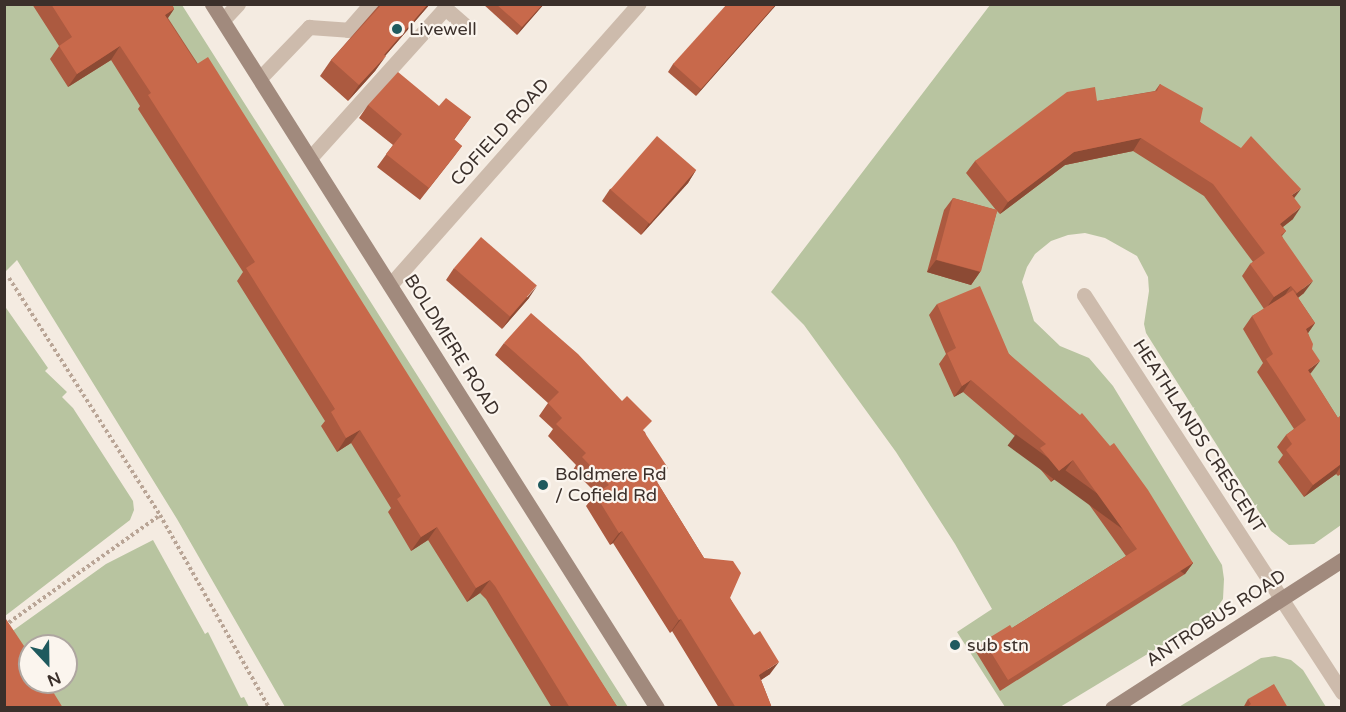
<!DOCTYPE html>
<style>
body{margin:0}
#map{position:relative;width:1346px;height:712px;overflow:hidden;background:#f4ebe1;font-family:"Varela Round",sans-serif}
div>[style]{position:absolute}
.green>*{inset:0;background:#b8c4a0}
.path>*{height:4px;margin-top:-2px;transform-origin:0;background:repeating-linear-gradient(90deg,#b9a596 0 3px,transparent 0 6px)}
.lane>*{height:15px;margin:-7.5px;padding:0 7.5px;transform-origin:7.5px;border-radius:7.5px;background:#cdbbac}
.street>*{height:15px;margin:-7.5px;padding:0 7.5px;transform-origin:7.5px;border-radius:7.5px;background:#cdbbac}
.secondary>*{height:15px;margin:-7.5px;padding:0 7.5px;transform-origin:7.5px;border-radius:7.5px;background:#a18a7d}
.wall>*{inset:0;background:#ac5a40}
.shaded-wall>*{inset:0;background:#8c4a34;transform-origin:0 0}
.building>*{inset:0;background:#c8694b;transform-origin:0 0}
.dots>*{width:16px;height:16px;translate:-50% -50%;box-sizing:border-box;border:3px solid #fbf5ee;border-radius:50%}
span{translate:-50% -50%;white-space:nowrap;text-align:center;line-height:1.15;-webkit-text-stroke:4.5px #fbf5ee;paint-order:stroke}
.poi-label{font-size:18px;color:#3b302b}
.left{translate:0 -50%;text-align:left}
.street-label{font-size:18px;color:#3b302b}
.frame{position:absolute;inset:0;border:6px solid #3b302b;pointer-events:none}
.north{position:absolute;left:18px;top:634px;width:60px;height:60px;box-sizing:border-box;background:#fbf5ee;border:2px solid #aea6a0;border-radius:50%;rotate:158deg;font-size:16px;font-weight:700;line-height:24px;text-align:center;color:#3b302b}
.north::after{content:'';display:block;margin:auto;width:21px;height:27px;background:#1f5a5e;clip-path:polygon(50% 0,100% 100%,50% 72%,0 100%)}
</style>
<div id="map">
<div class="green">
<div style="clip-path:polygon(4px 5px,182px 5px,628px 707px,285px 707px,177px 519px,17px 260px,5px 272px)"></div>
<div style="clip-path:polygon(990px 5px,1341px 5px,1341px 525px,1314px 544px,1289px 545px,1271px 531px,1146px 333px,1144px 324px,1149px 291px,1148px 277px,1137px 256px,1105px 238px,1085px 233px,1068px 235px,1051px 241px,1035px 254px,1027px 267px,1022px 282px,1034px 321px,1060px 346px,1089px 358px,1113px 386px,1222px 565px,1224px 579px,1223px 599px,1212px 615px,1060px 707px,1005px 707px,957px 632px,992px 609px,955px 544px,896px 452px,804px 325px,771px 292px)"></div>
<div style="clip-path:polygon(4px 305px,48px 368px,45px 371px,67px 392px,62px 397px,73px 408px,133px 501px,134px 510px,130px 520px,5px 616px)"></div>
<div style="clip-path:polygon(evenodd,153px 540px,205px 634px,208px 632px,241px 698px,244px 697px,249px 707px,24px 707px,55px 688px,56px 685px,53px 684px,16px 707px,4px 637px,106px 564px,153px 540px,30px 646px,66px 646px,66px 682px,30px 682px,30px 646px)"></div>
<div style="clip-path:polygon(1275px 656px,1291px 660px,1303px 670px,1326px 707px,1177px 708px,1261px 658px)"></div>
</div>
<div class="path">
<div style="left:9px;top:278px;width:281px;rotate:57.5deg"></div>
<div style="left:160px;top:515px;width:222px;rotate:60.5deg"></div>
<div style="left:4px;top:626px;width:191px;rotate:-35.4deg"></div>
</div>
<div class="lane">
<div style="left:223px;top:20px;width:22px;rotate:-47deg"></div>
<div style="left:260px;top:78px;width:71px;rotate:-46.1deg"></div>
<div style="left:309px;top:27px;width:39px;rotate:4deg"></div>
<div style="left:348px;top:30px;width:35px;rotate:-49deg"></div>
<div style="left:310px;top:158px;width:202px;rotate:-48deg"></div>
<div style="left:445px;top:8px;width:30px;rotate:41deg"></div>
</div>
<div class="street">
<div style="left:390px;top:285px;width:375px;rotate:-48.5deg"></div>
<div style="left:1084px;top:295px;width:474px;rotate:57deg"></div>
</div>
<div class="secondary">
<div style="left:212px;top:4px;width:833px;rotate:57.7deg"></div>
<div style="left:1112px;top:708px;width:274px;rotate:-32.8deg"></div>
</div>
<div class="wall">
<div style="clip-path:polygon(32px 4px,172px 4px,174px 9px,168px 18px,618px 708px,552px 708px,486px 599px,480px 593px,467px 602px,428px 540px,411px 551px,388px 512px,391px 508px,351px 443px,337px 452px,321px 426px,325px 421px,237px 281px,243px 272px,138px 109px,140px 106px,111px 60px,68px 87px,50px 59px,59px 46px)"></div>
<div style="clip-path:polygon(380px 4px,430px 4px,385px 56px,375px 71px,348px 101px,320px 76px,331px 60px)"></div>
<div style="clip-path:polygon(483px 4px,544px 4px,517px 35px)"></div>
<div style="clip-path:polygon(777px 4px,696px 96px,668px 72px,673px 64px)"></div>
<div style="clip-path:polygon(1160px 84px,1200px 122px,1294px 198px,1293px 219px,1283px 227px,1286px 231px,1282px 236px,1304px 293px,1298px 298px,1315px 323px,1308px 333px,1312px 349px,1310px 374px,1338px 418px,1341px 415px,1341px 474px,1338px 476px,1336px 474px,1304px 497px,1278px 462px,1283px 455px,1277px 447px,1286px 435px,1294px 429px,1257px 372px,1263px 363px,1243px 329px,1252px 316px,1264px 309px,1242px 276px,1250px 264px,1253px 262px,1204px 196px,1133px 151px,1065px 165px,1000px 214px,997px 211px,980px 272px,971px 285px,927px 272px,944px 210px,953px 198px,996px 210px,966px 173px,975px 161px,1097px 101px,1155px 91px)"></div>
<div style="clip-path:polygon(368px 105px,439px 106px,471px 117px,454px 140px,462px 146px,453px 158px,420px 200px,377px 167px,393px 145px,359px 118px)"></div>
<div style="clip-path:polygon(696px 170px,688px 183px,641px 235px,602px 201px,610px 189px)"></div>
<div style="clip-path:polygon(454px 268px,529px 298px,502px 329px,446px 280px)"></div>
<div style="clip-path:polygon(937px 304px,1009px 354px,1193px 563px,1185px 574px,1000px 691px,976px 652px,984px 641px,1012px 628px,1126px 556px,1065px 471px,1051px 482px,1032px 459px,1036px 454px,963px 392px,954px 397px,939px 364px,946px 354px,929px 315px)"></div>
<div style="clip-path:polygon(504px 343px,645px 432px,659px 480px,657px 482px,704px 558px,730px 598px,770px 674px,761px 680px,772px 708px,719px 708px,672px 631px,670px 633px,613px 543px,610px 545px,586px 506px,596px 493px,573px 470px,576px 465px,548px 436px,553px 429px,539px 416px,548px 403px,495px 355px)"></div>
<div style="clip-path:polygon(1248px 699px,1288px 708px,1243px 708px)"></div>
</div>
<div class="shaded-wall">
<div style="clip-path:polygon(428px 4px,430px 4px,379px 63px,386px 56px,375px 71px,348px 101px,359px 85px,384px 55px)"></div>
<div style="clip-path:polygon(543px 4px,544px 4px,517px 35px,522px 27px)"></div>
<div style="clip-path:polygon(776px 4px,777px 4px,696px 96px,701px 89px)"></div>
<div style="clip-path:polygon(174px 9px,165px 22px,165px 15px)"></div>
<div style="clip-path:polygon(120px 46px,111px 60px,68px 87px,77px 74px)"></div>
<div style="clip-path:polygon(1141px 138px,1133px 151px,1065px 165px,1000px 214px,1008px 202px,1074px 152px)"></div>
<div style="clip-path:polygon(696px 170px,688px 183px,641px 235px,649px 223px)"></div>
<div style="clip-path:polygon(1301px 189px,1292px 201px,1292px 195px)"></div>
<div style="clip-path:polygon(1301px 207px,1293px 219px,1271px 236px,1280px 224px)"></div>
<div style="clip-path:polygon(936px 260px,980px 272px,971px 285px,927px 272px)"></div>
<div style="clip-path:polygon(1313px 281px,1304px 293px,1288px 305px,1297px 293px)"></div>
<div style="clip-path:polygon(537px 286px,529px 298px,502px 329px,510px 317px)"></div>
<div style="clip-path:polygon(1291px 286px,1283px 298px,1265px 310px,1274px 297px)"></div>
<div style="clip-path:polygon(1315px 323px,1306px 336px,1306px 329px)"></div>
<div style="clip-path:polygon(1320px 361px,1311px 373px,1299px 383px,1308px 370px)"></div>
<div style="clip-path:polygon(971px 380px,963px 392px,954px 397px,962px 386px)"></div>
<div style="clip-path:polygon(360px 430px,351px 443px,337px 452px,346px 438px)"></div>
<div style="clip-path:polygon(1073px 460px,1065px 471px,1051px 482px,1059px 471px)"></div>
<div style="clip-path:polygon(1341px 464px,1341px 466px,1336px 474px,1304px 497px,1313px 485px)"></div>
<div style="clip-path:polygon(668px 468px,659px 480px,645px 489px,654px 477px)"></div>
<div style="clip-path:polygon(437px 527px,428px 540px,411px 551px,421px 537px)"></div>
<div style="clip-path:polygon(622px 531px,613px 543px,610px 545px,619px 533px)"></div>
<div style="left:1193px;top:563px;width:14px;height:219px;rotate:126deg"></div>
<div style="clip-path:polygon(490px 580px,480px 593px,467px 602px,476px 588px)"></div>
<div style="clip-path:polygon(681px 619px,672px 631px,670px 633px,679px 620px)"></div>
<div style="clip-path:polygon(779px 662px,770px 674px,750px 687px,759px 675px)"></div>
</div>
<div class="building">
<div style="clip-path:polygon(51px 4px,172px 4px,174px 9px,165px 15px,197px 64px,208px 57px,618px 708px,570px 708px,495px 586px,490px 580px,476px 588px,437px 527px,421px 537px,397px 499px,401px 496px,360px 430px,346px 438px,331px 412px,335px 409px,246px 268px,255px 262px,148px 95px,151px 93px,120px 46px,77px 74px,59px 46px,72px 37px)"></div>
<div style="clip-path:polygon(382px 4px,428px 4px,384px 55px,386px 56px,359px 85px,331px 60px)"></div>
<div style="clip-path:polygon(496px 4px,543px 4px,522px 27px)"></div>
<div style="clip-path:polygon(727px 4px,776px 4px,701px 89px,673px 64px)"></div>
<div style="clip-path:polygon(398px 72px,439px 106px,446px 98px,471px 117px,454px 139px,462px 146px,429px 188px,386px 154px,402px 134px,368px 105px)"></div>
<div style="clip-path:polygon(1160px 84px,1203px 108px,1200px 122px,1241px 148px,1251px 136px,1301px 189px,1292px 195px,1301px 207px,1280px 224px,1286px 231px,1281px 235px,1313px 281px,1297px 293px,1291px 286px,1274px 297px,1250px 264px,1265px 253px,1213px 184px,1141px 138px,1074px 152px,1008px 202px,975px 161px,1067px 92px,1095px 87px,1097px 101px,1157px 91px)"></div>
<div style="left:657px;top:136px;width:52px;height:71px;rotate:41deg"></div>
<div style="left:953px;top:198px;width:46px;height:64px;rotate:15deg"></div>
<div style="left:481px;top:237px;width:74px;height:41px;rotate:41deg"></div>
<div style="clip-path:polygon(980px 286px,1009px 354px,1080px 415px,1082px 413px,1110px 446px,1114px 443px,1148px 490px,1193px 563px,1008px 680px,984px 641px,1010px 625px,1012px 628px,1137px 549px,1073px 460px,1059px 471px,1040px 448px,1046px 444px,971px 380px,962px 386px,947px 353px,956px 348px,937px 304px)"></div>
<div style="clip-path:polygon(1293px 290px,1315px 323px,1306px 329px,1313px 344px,1312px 349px,1320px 361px,1308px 370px,1338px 418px,1341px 415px,1341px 464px,1313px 485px,1286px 450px,1292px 444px,1286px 435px,1306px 420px,1266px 359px,1273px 354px,1252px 316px)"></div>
<div style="clip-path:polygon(531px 313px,578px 354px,622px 401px,627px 396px,652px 421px,643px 430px,668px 468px,654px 477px,704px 558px,733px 561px,741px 573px,730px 598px,754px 635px,760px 631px,779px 662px,759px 675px,772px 708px,736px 708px,681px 619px,679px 620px,622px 531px,619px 533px,595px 494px,609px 485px,582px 457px,586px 453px,556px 424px,562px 418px,548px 403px,559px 392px,504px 343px)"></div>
<div style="clip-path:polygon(4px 616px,30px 655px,30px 682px,47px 682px,63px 708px,7px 708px,4px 704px)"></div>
<div style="clip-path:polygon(1274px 684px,1288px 708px,1246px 708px,1251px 704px,1248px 699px)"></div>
</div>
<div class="dots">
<div style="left:397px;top:29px;background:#1f5a5e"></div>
<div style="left:543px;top:485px;background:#1f5a5e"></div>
<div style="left:955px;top:645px;background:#1f5a5e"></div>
</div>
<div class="poi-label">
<span class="left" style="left:409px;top:29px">Livewell</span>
<span class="left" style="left:555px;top:485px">Boldmere Rd<br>/ Cofield Rd</span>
<span class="left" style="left:967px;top:645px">sub stn</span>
</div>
<div class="street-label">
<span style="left:500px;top:132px;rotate:-48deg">COFIELD ROAD</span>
<span style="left:452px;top:345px;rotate:58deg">BOLDMERE ROAD</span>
<span style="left:1199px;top:436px;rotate:57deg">HEATHLANDS CRESCENT</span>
<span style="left:1216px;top:618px;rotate:-33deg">ANTROBUS ROAD</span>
</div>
<div class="frame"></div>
<div class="north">N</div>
</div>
